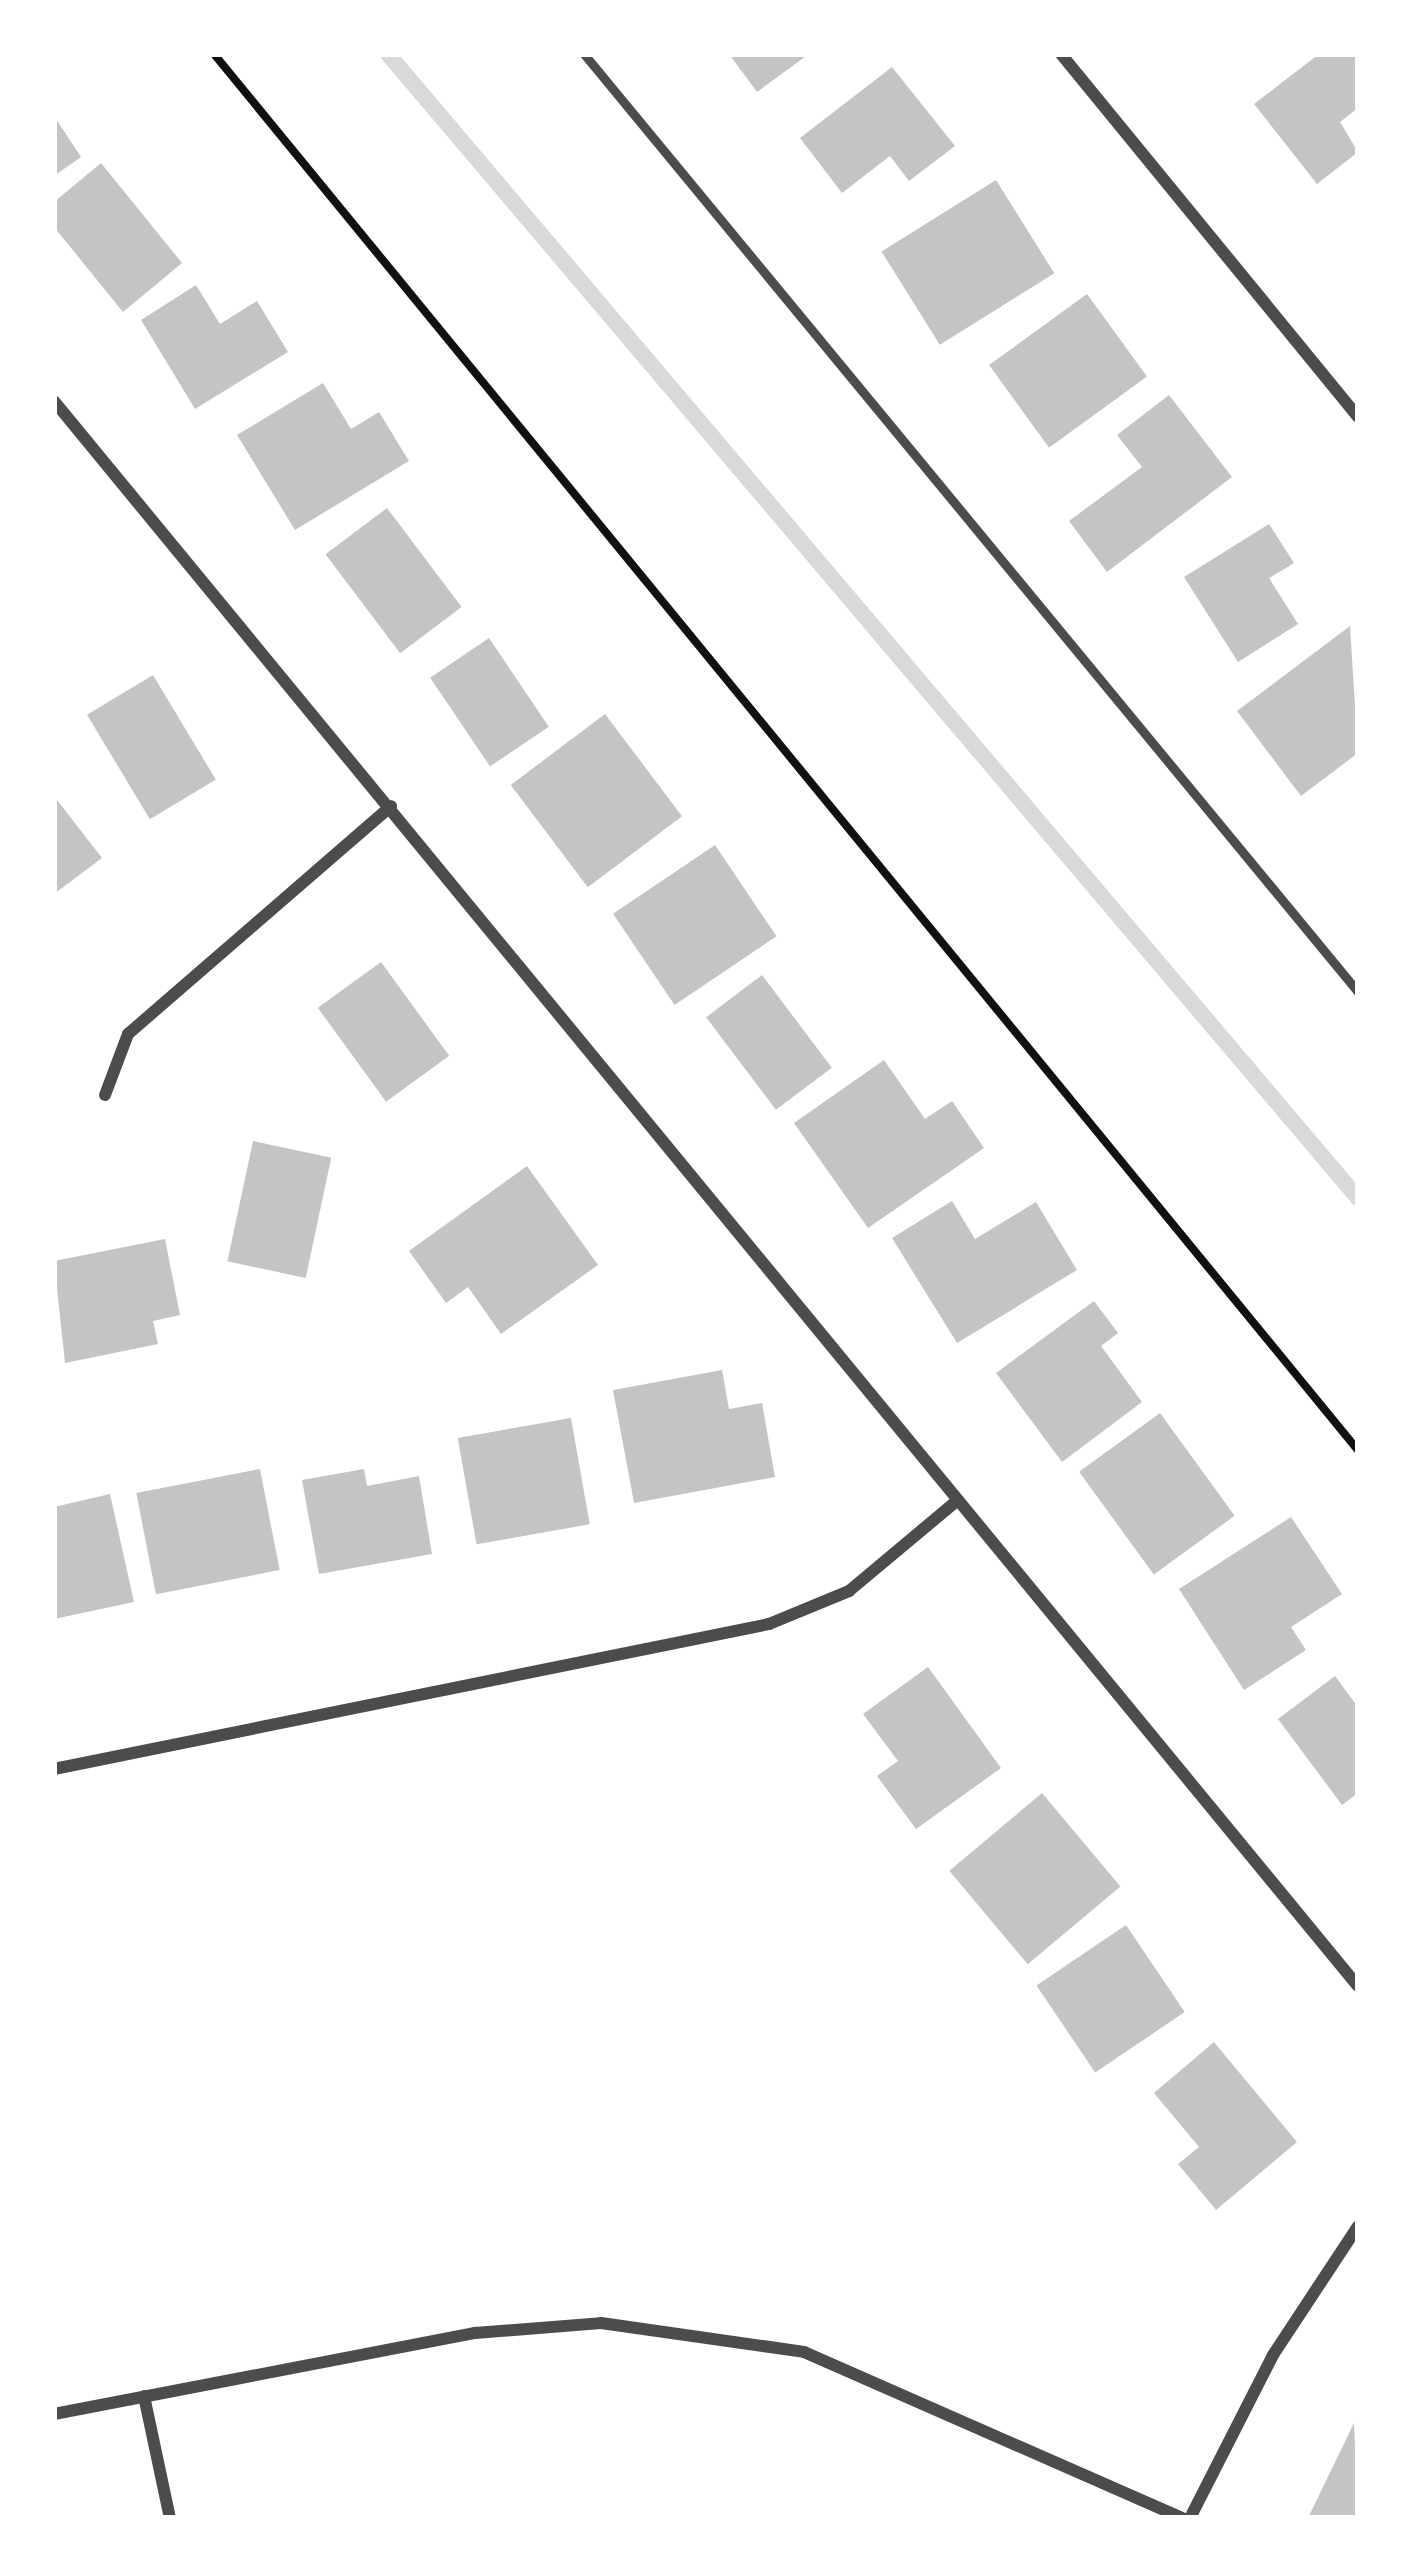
<!DOCTYPE html>
<style>
body{margin:0}
#map{position:relative;width:1412px;height:2572px;overflow:hidden;background:#fff;font-family:Helvetica,sans-serif}
div>[style]{position:absolute}
.stream>*{height:16px;margin:-8px;padding:0 8px;transform-origin:8px;border-radius:8px;background:#d9d9d9}
.building>*{inset:0;background:#c4c4c4;transform-origin:0 0}
.path>*{height:8px;margin:-4px;padding:0 4px;transform-origin:4px;border-radius:4px;background:#111}
.service>*{height:9px;margin:-4.5px;padding:0 4.5px;transform-origin:4.5px;border-radius:4.5px;background:#4c4c4c}
.minor>*{height:12px;margin:-6px;padding:0 6px;transform-origin:6px;border-radius:6px;background:#4c4c4c}
span{translate:-50% -50%;white-space:nowrap;text-align:center;line-height:1.15;-webkit-text-stroke:9px #fff;paint-order:stroke}
.frame{position:absolute;inset:0;border:57px solid #fff;pointer-events:none}
</style>
<div id="map">
<div class="stream">
<div style="left:388px;top:54px;width:1500px;rotate:49.71deg"></div>
</div>
<div class="building">
<div style="clip-path:polygon(729px 54px,809px 54px,757px 92px)"></div>
<div style="clip-path:polygon(1319px 54px,1358px 57px,1358px 108px,1340px 122px,1358px 152px,1317px 184px,1254px 104px)"></div>
<div style="clip-path:polygon(892px 67px,955px 146px,909px 181px,890px 156px,842px 193px,800px 138px)"></div>
<div style="clip-path:polygon(54px 116px,81px 157px,54px 176px)"></div>
<div style="clip-path:polygon(101px 163px,182px 263px,123px 312px,54px 227px,54px 202px)"></div>
<div style="left:996px;top:180px;width:110px;height:135px;rotate:58deg"></div>
<div style="clip-path:polygon(196px 285px,220px 324px,257px 301px,288px 352px,195px 409px,141px 320px)"></div>
<div style="left:1087px;top:294px;width:102px;height:121px;rotate:54deg"></div>
<div style="clip-path:polygon(323px 383px,351px 429px,379px 412px,409px 461px,295px 530px,237px 435px)"></div>
<div style="clip-path:polygon(1169px 395px,1232px 477px,1107px 572px,1069px 521px,1142px 467px,1117px 435px)"></div>
<div style="left:387px;top:508px;width:124px;height:77px;rotate:53deg"></div>
<div style="clip-path:polygon(1269px 524px,1294px 563px,1269px 578px,1298px 624px,1238px 662px,1184px 577px)"></div>
<div style="clip-path:polygon(1350px 626px,1358px 753px,1301px 796px,1237px 711px)"></div>
<div style="left:489px;top:638px;width:107px;height:71px;rotate:56deg"></div>
<div style="left:153px;top:675px;width:122px;height:77px;rotate:59deg"></div>
<div style="left:605px;top:714px;width:128px;height:118px;rotate:53deg"></div>
<div style="clip-path:polygon(54px 796px,102px 858px,54px 894px)"></div>
<div style="left:715px;top:845px;width:110px;height:123px;rotate:56deg"></div>
<div style="left:381px;top:962px;width:116px;height:78px;rotate:54deg"></div>
<div style="left:762px;top:975px;width:116px;height:70px;rotate:53deg"></div>
<div style="clip-path:polygon(884px 1060px,925px 1119px,952px 1101px,984px 1148px,868px 1228px,794px 1123px)"></div>
<div style="left:253px;top:1141px;width:80px;height:123px;rotate:12deg"></div>
<div style="clip-path:polygon(527px 1166px,598px 1265px,501px 1334px,468px 1287px,446px 1303px,409px 1251px)"></div>
<div style="clip-path:polygon(952px 1201px,975px 1239px,1036px 1202px,1077px 1270px,957px 1343px,892px 1238px)"></div>
<div style="clip-path:polygon(165px 1239px,180px 1315px,153px 1321px,158px 1344px,65px 1363px,54px 1261px)"></div>
<div style="clip-path:polygon(1094px 1301px,1118px 1333px,1101px 1346px,1142px 1402px,1062px 1462px,996px 1373px)"></div>
<div style="clip-path:polygon(722px 1370px,729px 1409px,762px 1403px,775px 1477px,634px 1503px,613px 1390px)"></div>
<div style="left:1160px;top:1413px;width:127px;height:100px;rotate:54deg"></div>
<div style="left:571px;top:1418px;width:108px;height:115px;rotate:80deg"></div>
<div style="left:260px;top:1469px;width:103px;height:126px;rotate:79deg"></div>
<div style="clip-path:polygon(364px 1469px,367px 1486px,419px 1476px,432px 1554px,319px 1574px,302px 1480px)"></div>
<div style="clip-path:polygon(110px 1494px,134px 1602px,54px 1619px,54px 1507px)"></div>
<div style="clip-path:polygon(1291px 1517px,1342px 1594px,1291px 1627px,1306px 1650px,1244px 1690px,1179px 1589px)"></div>
<div style="clip-path:polygon(928px 1667px,1001px 1768px,916px 1829px,877px 1776px,898px 1761px,863px 1714px)"></div>
<div style="clip-path:polygon(1335px 1676px,1358px 1707px,1358px 1793px,1342px 1805px,1278px 1719px)"></div>
<div style="left:1042px;top:1793px;width:122px;height:121px;rotate:50deg"></div>
<div style="left:1126px;top:1925px;width:105px;height:108px;rotate:56deg"></div>
<div style="clip-path:polygon(1214px 2042px,1297px 2142px,1216px 2210px,1178px 2164px,1199px 2147px,1154px 2093px)"></div>
<div style="clip-path:polygon(1354px 2423px,1358px 2518px,1308px 2518px)"></div>
</div>
<div class="path">
<div style="left:214px;top:54px;width:1805px;rotate:50.67deg"></div>
</div>
<div class="service">
<div style="left:584px;top:54px;width:1216px;rotate:50.47deg"></div>
</div>
<div class="minor">
<div style="left:1061px;top:54px;width:469px;rotate:50.7deg"></div>
<div style="left:54px;top:401px;width:2052px;rotate:50.56deg"></div>
<div style="left:105px;top:1095px;width:65px;rotate:-69.3deg"></div>
<div style="left:128px;top:1034px;width:348px;rotate:-40.9deg"></div>
<div style="left:54px;top:1769px;width:730px;rotate:-11.46deg"></div>
<div style="left:769px;top:1624px;width:87px;rotate:-22.4deg"></div>
<div style="left:849px;top:1591px;width:142px;rotate:-39.9deg"></div>
<div style="left:144px;top:2396px;width:125px;rotate:78deg"></div>
<div style="left:54px;top:2414px;width:429px;rotate:-10.9deg"></div>
<div style="left:475px;top:2333px;width:126px;rotate:-4.5deg"></div>
<div style="left:601px;top:2323px;width:205px;rotate:8.1deg"></div>
<div style="left:804px;top:2352px;width:413px;rotate:23.7deg"></div>
<div style="left:1190px;top:2518px;width:183px;rotate:-63deg"></div>
<div style="left:1273px;top:2355px;width:154px;rotate:-56.6deg"></div>
</div>
<div class="frame"></div>
</div>
